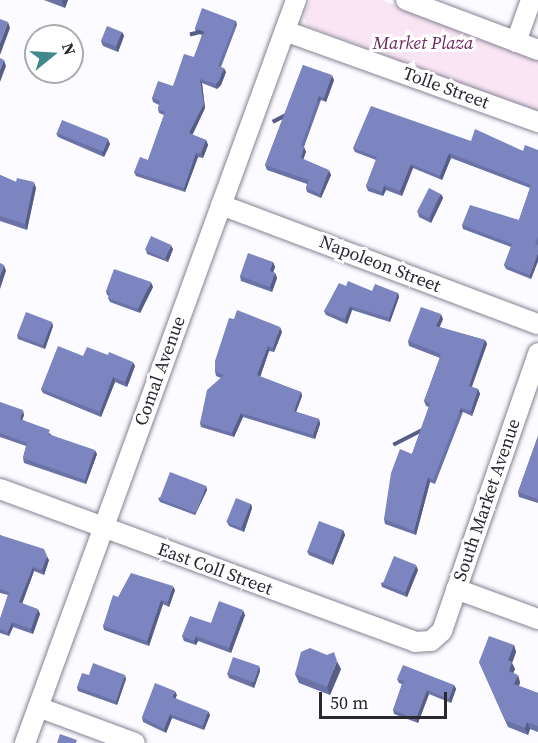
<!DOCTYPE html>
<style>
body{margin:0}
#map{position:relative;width:538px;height:743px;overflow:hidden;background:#fcfbff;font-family:"Source Serif 4",serif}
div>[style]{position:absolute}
.green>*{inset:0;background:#f9e5f4}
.roads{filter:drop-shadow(0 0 2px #868294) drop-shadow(0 0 2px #868294)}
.minor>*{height:20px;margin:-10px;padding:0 10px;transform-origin:10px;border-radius:10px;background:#fff}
.wall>*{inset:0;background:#6b72a5}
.shaded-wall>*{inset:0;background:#575d86;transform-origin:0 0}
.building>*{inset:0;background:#7c85c0;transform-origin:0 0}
span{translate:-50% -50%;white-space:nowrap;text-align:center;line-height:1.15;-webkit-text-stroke:6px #fff;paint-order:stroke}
.park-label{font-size:18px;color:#6c285f;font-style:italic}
.street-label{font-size:18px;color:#2a2830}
.north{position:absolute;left:24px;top:24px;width:60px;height:60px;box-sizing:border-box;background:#fff;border:2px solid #aaa9ac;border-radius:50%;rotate:72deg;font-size:16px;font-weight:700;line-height:24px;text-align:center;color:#2a2830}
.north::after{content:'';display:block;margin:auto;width:21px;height:27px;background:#41898c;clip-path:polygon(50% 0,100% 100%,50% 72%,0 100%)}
.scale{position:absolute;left:319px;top:692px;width:128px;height:27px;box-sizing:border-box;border:3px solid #2a2830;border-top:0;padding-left:8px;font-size:18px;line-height:21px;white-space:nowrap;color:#2a2830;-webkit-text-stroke:4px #fff;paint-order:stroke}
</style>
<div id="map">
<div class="green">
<div style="clip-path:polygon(310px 0,382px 0,538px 59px,538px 113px,308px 26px,304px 17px)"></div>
</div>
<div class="roads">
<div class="minor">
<div style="left:406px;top:0;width:141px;rotate:20.7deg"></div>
<div style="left:285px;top:31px;width:269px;rotate:19.8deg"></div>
<div style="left:516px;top:42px;width:45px;rotate:-70.3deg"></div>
<div style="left:221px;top:205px;width:339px;rotate:20.6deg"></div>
<div style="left:0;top:489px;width:442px;rotate:20.2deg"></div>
<div style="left:415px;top:642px;width:16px;rotate:-4deg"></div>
<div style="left:431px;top:641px;width:15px;rotate:-42deg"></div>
<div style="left:442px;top:631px;width:294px;rotate:-70.9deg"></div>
<div style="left:456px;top:589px;width:87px;rotate:20.1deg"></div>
<div style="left:38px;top:707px;width:103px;rotate:20.4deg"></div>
<div style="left:25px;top:743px;width:791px;rotate:-69.96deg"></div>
</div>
</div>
<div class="wall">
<div style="clip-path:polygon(44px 0,68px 0,65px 8px)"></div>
<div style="clip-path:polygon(237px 25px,221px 67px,226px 72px,221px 85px,217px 89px,202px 83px,205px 108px,192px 135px,206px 140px,208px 145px,203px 158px,198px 157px,185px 192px,136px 176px,134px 172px,148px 160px,164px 115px,159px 113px,158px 109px,159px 105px,153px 102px,152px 98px,173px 86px,194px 57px,202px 35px,196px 33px,195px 28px)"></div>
<div style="clip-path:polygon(122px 32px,124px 36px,118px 52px,103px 46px,101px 41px)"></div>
<div style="clip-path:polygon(303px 65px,334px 80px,326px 102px,321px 100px,304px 147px,306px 152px,303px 159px,331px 175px,321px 198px,307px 192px,306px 188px,307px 184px,267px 170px,265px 165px)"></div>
<div style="clip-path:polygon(60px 72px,71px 72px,70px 76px)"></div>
<div style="clip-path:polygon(56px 133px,110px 144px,104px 157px,58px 137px)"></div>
<div style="clip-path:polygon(471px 141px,523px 151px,538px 150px,538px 261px,531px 279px,506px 269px,504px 265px,511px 247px,463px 229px,462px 225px,519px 220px,530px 188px,451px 158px,442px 180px,413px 168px,402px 196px,386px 190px,383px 196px,368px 191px,366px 186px,376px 160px,355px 152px,353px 148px)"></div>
<div style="clip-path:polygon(0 175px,16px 182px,36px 188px,27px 230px,0 221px)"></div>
<div style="clip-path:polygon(441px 194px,443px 198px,431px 223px,419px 217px,418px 213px)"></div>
<div style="clip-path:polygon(173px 249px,168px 262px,147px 254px,146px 250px)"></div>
<div style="clip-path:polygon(273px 262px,275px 267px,273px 272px,275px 273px,277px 278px,272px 292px,241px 281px,240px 276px)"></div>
<div style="clip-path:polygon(346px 286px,372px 291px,398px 293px,399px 297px,390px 322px,352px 310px,347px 324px,326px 315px,324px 311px)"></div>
<div style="clip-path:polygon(153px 287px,140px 313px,110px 302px,108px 298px,109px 296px,107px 295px,106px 291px)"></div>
<div style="clip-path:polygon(443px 319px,439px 327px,485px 340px,487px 344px,472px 387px,478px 389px,480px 394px,472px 416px,463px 412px,435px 484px,430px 482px,416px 535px,385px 524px,384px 519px,412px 454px,429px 407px,426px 406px,424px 401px,440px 358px,409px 346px,408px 341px)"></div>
<div style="clip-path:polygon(53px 326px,45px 349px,18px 339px,17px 335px)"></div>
<div style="clip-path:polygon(282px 332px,274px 352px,269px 351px,260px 377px,301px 392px,302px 396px,296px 412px,319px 419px,320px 424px,315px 439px,243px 417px,234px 437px,201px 427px,200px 423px,221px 378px,216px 376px,215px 371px)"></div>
<div style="clip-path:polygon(83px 356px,135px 366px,127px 387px,115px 382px,101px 417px,43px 393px,41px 389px)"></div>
<div style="clip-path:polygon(0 402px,24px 415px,22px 420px,51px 434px,51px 435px,97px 454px,86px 484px,24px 463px,23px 458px,26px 446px,0 437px)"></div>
<div style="clip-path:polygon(538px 436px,538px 503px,519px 497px,518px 492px)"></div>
<div style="clip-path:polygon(206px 486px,207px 490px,195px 515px,160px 502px,158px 498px)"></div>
<div style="clip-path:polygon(251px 504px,252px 508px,244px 532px,229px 526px,227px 522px)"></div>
<div style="clip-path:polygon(343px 530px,345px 535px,333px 565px,309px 555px,307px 551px)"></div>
<div style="clip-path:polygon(0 535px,49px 560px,44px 575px,34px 571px,22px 603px,40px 614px,33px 634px,13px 627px,9px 636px,0 633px,0 619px,8px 595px,0 593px)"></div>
<div style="clip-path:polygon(418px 570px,407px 597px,382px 587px,381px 583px)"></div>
<div style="clip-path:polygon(175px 590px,169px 607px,163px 604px,149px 646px,104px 630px,103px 626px,118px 597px)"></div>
<div style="clip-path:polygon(245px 615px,231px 653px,198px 641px,196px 645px,184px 641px,182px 636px,211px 623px)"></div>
<div style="clip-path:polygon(514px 645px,516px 652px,512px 663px,515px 669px,513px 673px,520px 682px,519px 686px,538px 693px,538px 732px,530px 729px,528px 735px,508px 727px,479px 662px)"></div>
<div style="clip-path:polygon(259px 666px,260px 671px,254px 688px,229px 678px,227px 673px)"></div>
<div style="clip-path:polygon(341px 669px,330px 695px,299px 683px,295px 674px)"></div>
<div style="clip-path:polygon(89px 675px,126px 679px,117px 705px,78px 691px,77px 687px)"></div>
<div style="clip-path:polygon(397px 679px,454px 685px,456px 689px,451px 703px,429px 694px,418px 723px,394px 714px,393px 710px,402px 684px,399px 683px)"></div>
<div style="clip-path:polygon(177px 695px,175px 698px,210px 715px,204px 730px,172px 718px,166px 733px,143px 722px,142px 717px)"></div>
</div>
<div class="shaded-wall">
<div style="clip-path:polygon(63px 0,68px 0,65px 8px,62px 2px)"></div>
<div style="left:236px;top:21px;width:4px;height:48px;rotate:76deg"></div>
<div style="clip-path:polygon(8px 22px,10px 28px,0 55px,0 43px)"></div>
<div style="clip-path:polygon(122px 32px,124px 36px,118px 52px,116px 47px)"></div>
<div style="clip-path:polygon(77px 48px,78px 53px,72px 70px,72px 61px)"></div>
<div style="clip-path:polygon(4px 60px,6px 66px,0 82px,0 70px)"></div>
<div style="clip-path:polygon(224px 68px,226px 72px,221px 85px,217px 89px,216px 84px)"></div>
<div style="clip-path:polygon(332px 75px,334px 80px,326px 102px,324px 98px)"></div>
<div style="clip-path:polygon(200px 79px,202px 83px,205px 108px,191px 138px,189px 133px)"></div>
<div style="left:319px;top:96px;width:4px;height:53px;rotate:63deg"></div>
<div style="clip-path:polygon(108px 139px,110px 144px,104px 157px,102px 153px)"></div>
<div style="clip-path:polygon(206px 140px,208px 145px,203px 158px,201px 153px)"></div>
<div style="clip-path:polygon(304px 147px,306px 152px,302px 163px,301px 158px)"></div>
<div style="clip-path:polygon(196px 153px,198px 157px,185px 192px,184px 188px)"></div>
<div style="clip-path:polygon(449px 153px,451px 158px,442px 180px,440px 176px)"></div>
<div style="clip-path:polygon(411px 164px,413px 168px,402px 196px,400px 191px)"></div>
<div style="clip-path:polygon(329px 170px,331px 175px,321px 198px,320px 194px)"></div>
<div style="clip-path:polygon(34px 182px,36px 188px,27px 230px,25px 224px)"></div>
<div style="clip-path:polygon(384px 185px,386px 190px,383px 196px,382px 192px)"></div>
<div style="clip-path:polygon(441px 194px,443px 198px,431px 223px,430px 219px)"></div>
<div style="clip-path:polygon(171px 245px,173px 249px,168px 262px,166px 258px)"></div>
<div style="clip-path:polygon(538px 253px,538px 261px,531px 279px,530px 275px)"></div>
<div style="clip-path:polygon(273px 262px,275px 267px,272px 276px,270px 271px)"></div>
<div style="clip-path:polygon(4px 265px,6px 271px,0 289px,0 275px)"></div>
<div style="clip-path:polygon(275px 273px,277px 278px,272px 292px,270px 287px)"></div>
<div style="clip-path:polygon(151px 282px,153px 287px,140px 313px,138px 309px)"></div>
<div style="clip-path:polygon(398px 293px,399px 297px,390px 322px,389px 318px)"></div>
<div style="clip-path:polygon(350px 306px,352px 310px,347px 324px,345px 319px)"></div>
<div style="clip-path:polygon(441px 314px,443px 319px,438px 331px,436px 326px)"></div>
<div style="clip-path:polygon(52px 322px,53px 326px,45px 349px,43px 345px)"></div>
<div style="clip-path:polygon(280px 327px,282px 332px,274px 352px,273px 348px)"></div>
<div style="clip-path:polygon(485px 340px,487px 344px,470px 390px,469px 386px)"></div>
<div style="clip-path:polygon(268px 346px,269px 351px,259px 380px,257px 375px)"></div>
<div style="clip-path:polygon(133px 362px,135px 366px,127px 387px,125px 382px)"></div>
<div style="clip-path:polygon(113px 377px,115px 382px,101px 417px,100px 412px)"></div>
<div style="clip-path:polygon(478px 389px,480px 394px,472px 416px,471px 411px)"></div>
<div style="clip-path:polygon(301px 392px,302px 396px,295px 415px,294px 411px)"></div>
<div style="left:461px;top:408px;width:4px;height:77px;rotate:63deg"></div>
<div style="clip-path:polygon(23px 410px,24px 415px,21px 424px,20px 419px)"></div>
<div style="clip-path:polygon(241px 413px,243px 417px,234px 437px,232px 433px)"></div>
<div style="clip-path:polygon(319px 419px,320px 424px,315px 439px,313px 435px)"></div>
<div style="clip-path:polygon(95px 450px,97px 454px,86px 484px,85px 480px)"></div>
<div style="clip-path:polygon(428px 477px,430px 482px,416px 535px,414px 531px)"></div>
<div style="clip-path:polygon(206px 486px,207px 490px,195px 515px,194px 511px)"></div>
<div style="clip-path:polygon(251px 504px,252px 508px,244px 532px,242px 527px)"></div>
<div style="clip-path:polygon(343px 530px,345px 535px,333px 565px,332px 560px)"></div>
<div style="clip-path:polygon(47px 556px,49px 560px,44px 575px,42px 570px)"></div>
<div style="clip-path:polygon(416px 565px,418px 570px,407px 597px,405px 593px)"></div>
<div style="clip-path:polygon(33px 567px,34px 571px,21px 607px,19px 602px)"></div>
<div style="clip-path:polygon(173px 586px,175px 590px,169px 607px,168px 602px)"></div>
<div style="clip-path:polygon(161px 600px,163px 604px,149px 646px,147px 641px)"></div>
<div style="clip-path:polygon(38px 609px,40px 614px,33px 634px,31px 629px)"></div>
<div style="clip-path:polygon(243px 610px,245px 615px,231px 653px,229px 648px)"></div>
<div style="clip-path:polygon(12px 622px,13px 627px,9px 636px,8px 632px)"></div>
<div style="clip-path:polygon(196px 636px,198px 641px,196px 645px,194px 641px)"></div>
<div style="clip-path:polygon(514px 645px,516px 652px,512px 663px,515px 669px,511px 678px,509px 671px,508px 660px)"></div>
<div style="clip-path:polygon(337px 661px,341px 669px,330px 695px,327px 687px)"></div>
<div style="clip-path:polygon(259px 666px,260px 671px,254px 688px,252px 683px)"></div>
<div style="clip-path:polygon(125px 675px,126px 679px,117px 705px,116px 701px)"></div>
<div style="clip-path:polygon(518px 675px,520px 682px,517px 692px,514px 684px)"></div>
<div style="clip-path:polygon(454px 685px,456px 689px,451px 703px,449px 699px)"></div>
<div style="clip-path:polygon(427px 690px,429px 694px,418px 723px,416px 719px)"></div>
<div style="clip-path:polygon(175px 691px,177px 695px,174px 702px,172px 697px)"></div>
<div style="clip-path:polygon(208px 711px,210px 715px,204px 730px,203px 726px)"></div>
<div style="clip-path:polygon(170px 714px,172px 718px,166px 733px,164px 729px)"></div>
<div style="clip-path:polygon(527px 722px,530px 729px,528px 735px,525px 728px)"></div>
</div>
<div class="building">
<div style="clip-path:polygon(202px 8px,236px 21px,218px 66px,224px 68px,219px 81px,216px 84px,200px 79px,204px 104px,189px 133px,206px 140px,201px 153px,196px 153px,184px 188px,134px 172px,140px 157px,148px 160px,165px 112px,158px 109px,160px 101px,152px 98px,158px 81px,173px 86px,184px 54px,194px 57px,204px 32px,195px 28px)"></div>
<div style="clip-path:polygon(0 19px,8px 22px,0 43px)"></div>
<div style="left:107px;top:26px;width:16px;height:16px;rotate:22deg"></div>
<div style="clip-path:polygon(72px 47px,77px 48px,72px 61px)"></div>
<div style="clip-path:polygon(0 58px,4px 60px,0 70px)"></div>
<div style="clip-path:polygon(303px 65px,332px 75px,324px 98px,319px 96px,301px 146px,304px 147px,301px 158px,329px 170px,320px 194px,306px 188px,309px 180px,265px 165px)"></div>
<div style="clip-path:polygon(371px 106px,471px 141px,475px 129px,523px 151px,525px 145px,538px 150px,538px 236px,535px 244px,538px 245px,538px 253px,530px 275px,504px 265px,512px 244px,462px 225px,470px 205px,519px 220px,531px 185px,449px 153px,440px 176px,411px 164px,400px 191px,384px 185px,382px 192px,366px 186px,377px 157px,353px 148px)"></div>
<div style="left:62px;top:120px;width:50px;height:14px;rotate:22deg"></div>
<div style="clip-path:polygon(0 175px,16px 182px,17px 178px,34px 182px,25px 224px,0 216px)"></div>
<div style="left:429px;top:188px;width:13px;height:27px;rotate:27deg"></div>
<div style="left:151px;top:236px;width:22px;height:15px;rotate:24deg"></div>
<div style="clip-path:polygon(248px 253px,273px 262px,270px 271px,275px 273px,270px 287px,240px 276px)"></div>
<div style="clip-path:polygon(0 263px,4px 265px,0 275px)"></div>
<div style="clip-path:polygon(114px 269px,151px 282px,138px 309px,108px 298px,110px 292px,106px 291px)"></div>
<div style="clip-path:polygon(348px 281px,372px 291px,375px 284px,398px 293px,389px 318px,350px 306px,345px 319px,324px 311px,339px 283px,346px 286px)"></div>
<div style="clip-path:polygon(421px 307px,441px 314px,436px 326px,485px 340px,469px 386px,478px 389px,471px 411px,461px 408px,433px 480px,428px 477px,414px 531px,384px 519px,391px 473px,400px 449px,412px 454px,430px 403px,424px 401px,441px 354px,408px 341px)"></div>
<div style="clip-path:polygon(237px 310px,280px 327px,273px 348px,268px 346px,257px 375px,301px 392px,294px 411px,319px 419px,313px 435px,241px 413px,232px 433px,200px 423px,207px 390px,224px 375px,215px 371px,215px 361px,229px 318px,234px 319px)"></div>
<div style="left:26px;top:312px;width:28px;height:25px;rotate:21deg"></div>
<div style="clip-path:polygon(58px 346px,83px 356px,87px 347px,108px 355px,109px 352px,133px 362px,125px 382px,113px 377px,100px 412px,41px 389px)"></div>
<div style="clip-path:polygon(0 402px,23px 410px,20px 419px,50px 430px,48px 434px,95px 450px,85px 480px,23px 458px,27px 443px,0 433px)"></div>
<div style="clip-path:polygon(538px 436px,538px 496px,537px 499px,518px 492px)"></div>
<div style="left:170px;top:472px;width:39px;height:29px;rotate:21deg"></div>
<div style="left:236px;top:498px;width:16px;height:26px;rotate:22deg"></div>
<div style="left:319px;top:521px;width:26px;height:32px;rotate:21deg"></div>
<div style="clip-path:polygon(0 535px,44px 549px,47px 556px,42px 570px,33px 567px,19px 602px,38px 609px,31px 629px,12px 622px,8px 632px,0 629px,0 619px,9px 592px,0 589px)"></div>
<div style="left:394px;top:556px;width:24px;height:30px;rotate:22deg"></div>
<div style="clip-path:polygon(131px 573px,173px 586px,168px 602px,161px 600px,147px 641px,103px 626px,113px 595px,118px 597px)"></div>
<div style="clip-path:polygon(219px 601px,243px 610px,229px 648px,196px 636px,194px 641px,182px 636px,190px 616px,211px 623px)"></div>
<div style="clip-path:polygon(489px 636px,514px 645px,508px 660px,512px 662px,509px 671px,518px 675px,514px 684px,538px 693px,538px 726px,527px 722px,525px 728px,505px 720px,479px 662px)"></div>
<div style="clip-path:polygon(310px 648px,327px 655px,334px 652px,337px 661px,327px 687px,295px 674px,301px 652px)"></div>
<div style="left:233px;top:657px;width:28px;height:17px;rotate:19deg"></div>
<div style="clip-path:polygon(93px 663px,125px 675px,116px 701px,77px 687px,82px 673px,89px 675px)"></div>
<div style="clip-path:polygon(403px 665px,454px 685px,449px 699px,427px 690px,416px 719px,393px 710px,404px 681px,397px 679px)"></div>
<div style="clip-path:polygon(155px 683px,175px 691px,172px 697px,208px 711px,203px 726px,170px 714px,164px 729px,142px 717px)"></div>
<div style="clip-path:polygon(60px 734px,77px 740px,76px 743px,57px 743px)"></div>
</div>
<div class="park-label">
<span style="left:423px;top:43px">Market Plaza</span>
</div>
<div class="street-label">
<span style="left:446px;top:88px;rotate:20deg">Tolle Street</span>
<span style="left:380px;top:264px;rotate:21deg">Napoleon Street</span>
<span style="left:160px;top:371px;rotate:-70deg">Comal Avenue</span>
<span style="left:487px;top:500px;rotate:-71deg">South Market Avenue</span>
<span style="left:215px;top:569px;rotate:20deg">East Coll Street</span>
</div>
<div class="north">N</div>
<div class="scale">50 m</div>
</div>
